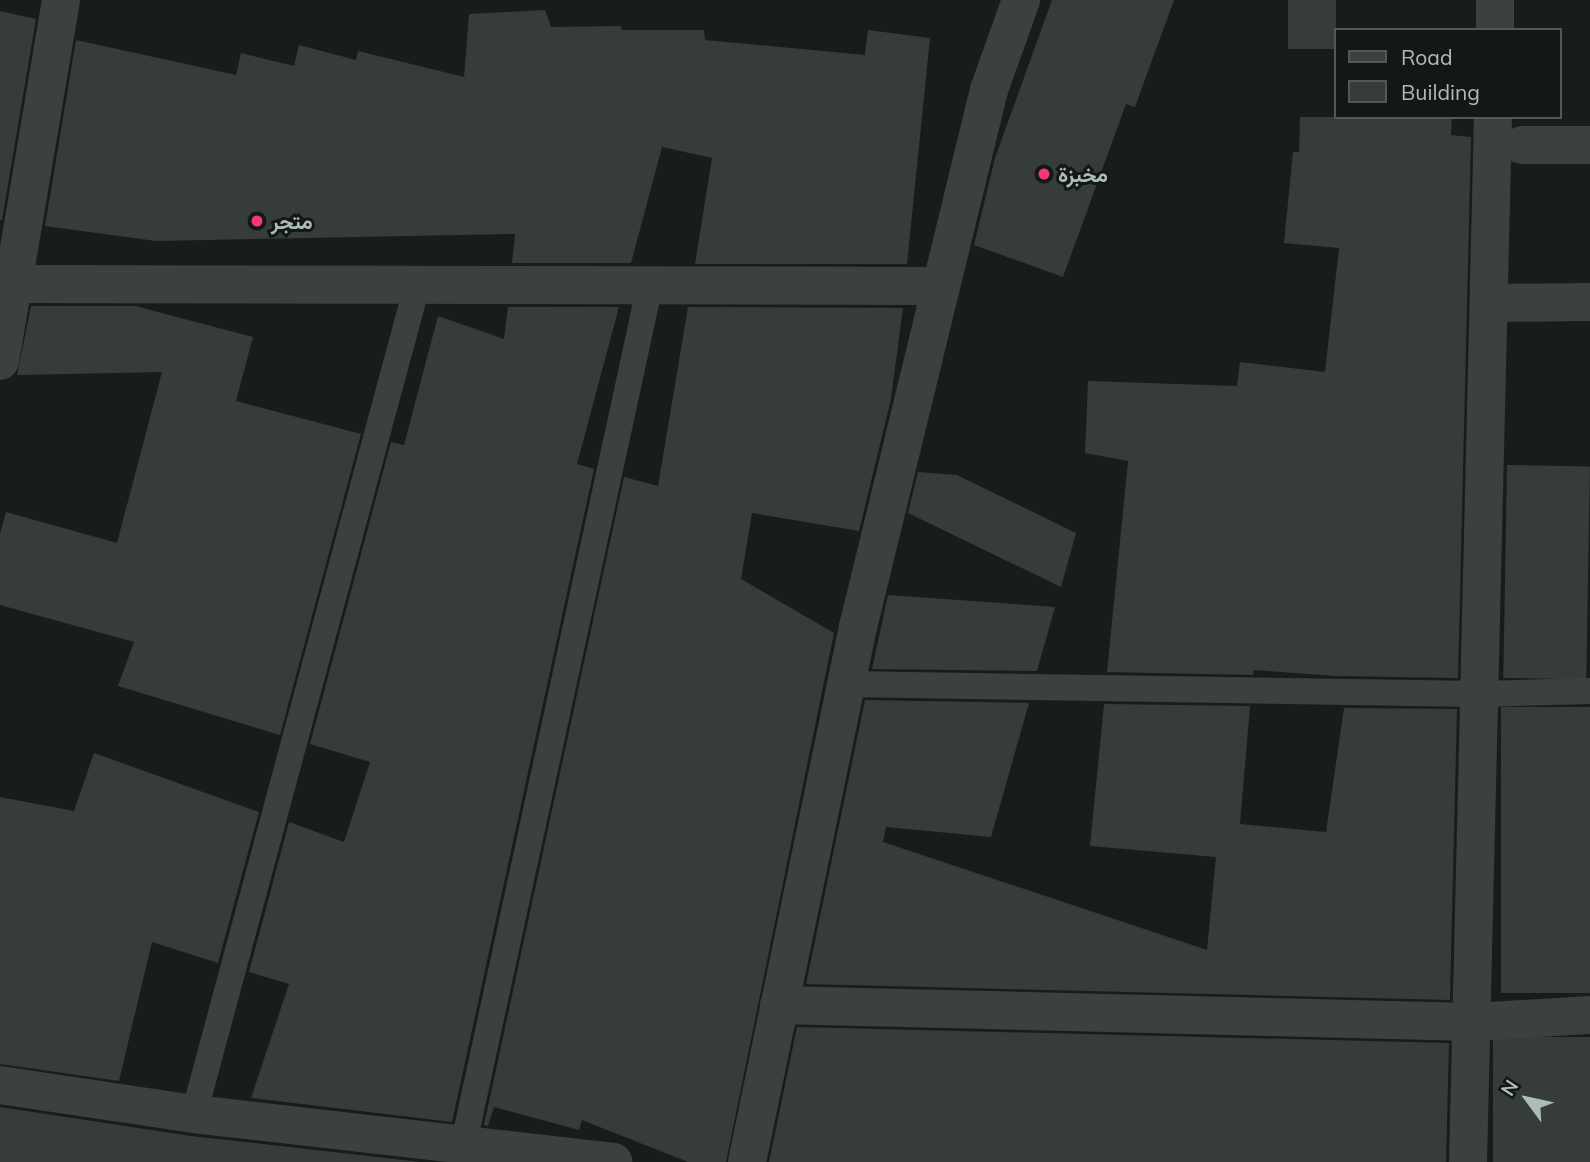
<!DOCTYPE html>
<meta charset="utf-8">
<style>
body{margin:0}
#map{position:relative;width:1590px;height:1162px;overflow:hidden;background:#191c1c;font-family:Mulish,Vazirmatn,sans-serif}
div>[style]{position:absolute}
.building>*{inset:0;background:#363b3b;transform-origin:0 0}
.service>*{height:26px;margin:-13px;padding:0 13px;transform-origin:13px;border-radius:13px;background:#3a4140}
.minor>*{height:38px;margin:-19px;padding:0 19px;transform-origin:19px;border-radius:19px;background:#3a4140}
.dots>*{width:19px;height:19px;translate:-50% -50%;box-sizing:border-box;border:4px solid #141717;border-radius:50%}
span{translate:-50% -50%;white-space:nowrap;text-align:center;line-height:1.15;-webkit-text-stroke:6px #141717;paint-order:stroke}
.poi-label{font-size:21px;color:#acbcb7;font-weight:700}
.left{translate:0 -50%;text-align:left}
.legend{position:absolute;left:1334px;top:28px;width:228px;height:91px;box-sizing:border-box;background:#141717;border:2px solid #515957;margin:0;padding:9px 12px;list-style:none;font-size:21px;color:#acbcb7}
.legend li{display:flex;align-items:center;gap:14px;height:35px}
.legend b{width:35px;border:2px solid #515957}
.north{position:absolute;left:1492px;top:1064px;width:70px;height:70px;-webkit-text-stroke:5px #141717;paint-order:stroke;rotate:303deg;font-size:19px;font-weight:700;line-height:28px;text-align:center;color:#acbcb7}
.north::after{content:'';display:block;margin:auto;width:24px;height:32px;background:#acbcb7;clip-path:polygon(50% 0,100% 100%,50% 72%,0 100%)}
</style>
<div id="map">
<div class="building">
<div style="clip-path:polygon(1052px 0,1174px 0,1135px 107px,1126px 104px,1063px 277px,974px 245px,995px 158px)"></div>
<div style="left:1288px;top:0;width:48px;height:49px"></div>
<div style="clip-path:polygon(545px 10px,551px 27px,621px 26px,622px 30px,704px 30px,705px 40px,865px 55px,868px 30px,930px 38px,907px 264px,695px 264px,712px 158px,662px 147px,631px 263px,512px 263px,515px 234px,156px 241px,45px 226px,76px 40px,236px 75px,241px 53px,294px 66px,299px 45px,356px 60px,358px 51px,464px 77px,469px 14px)"></div>
<div style="clip-path:polygon(0 11px,36px 19px,2px 220px,0 220px)"></div>
<div style="clip-path:polygon(1300px 117px,1452px 117px,1451px 135px,1471px 137px,1458px 678px,1336px 676px,1254px 670px,1253px 675px,1107px 672px,1128px 461px,1085px 453px,1088px 381px,1237px 386px,1240px 362px,1325px 372px,1339px 248px,1284px 243px,1293px 152px,1299px 152px)"></div>
<div style="clip-path:polygon(31px 306px,135px 306px,253px 337px,236px 401px,361px 434px,280px 735px,118px 686px,134px 642px,0 605px,0 534px,6px 512px,117px 543px,162px 372px,17px 375px)"></div>
<div style="clip-path:polygon(508px 307px,619px 307px,577px 464px,594px 469px,452px 1122px,251px 1098px,289px 984px,249px 972px,289px 822px,344px 842px,370px 762px,310px 744px,391px 442px,404px 445px,438px 316px,504px 339px)"></div>
<div style="clip-path:polygon(688px 307px,903px 308px,891px 399px,859px 531px,752px 513px,741px 579px,834px 633px,726px 1162px,688px 1162px,582px 1120px,579px 1130px,494px 1107px,488px 1126px,484px 1125px,624px 477px,658px 486px)"></div>
<div style="left:1507px;top:465px;width:83px;height:213px;rotate:1deg"></div>
<div style="clip-path:polygon(918px 472px,957px 475px,1076px 533px,1061px 587px,908px 513px)"></div>
<div style="clip-path:polygon(888px 595px,1055px 607px,1037px 671px,872px 669px)"></div>
<div style="clip-path:polygon(865px 700px,1029px 703px,991px 837px,886px 827px,883px 842px,1207px 950px,1216px 857px,1090px 846px,1104px 704px,1250px 706px,1240px 824px,1326px 832px,1344px 708px,1457px 709px,1450px 1000px,806px 984px)"></div>
<div style="left:1590px;top:707px;width:286px;height:89px;rotate:90deg"></div>
<div style="clip-path:polygon(94px 753px,259px 812px,218px 963px,152px 942px,119px 1081px,0 1064px,0 797px,74px 811px)"></div>
<div style="clip-path:polygon(797px 1027px,1449px 1043px,1446px 1162px,769px 1162px)"></div>
<div style="left:1590px;top:1037px;width:125px;height:97px;rotate:90deg"></div>
<div style="clip-path:polygon(0 1107px,191px 1136px,421px 1162px,0 1162px)"></div>
</div>
<div class="service">
<div style="left:846px;top:684px;width:635px;rotate:0.9deg"></div>
<div style="left:1481px;top:694px;width:109px;rotate:-1.6deg"></div>
<div style="left:194px;top:1114px;width:858px;rotate:-74.93deg"></div>
<div style="left:463px;top:1147px;width:882px;rotate:-77.76deg"></div>
</div>
<div class="minor">
<div style="left:1495px;top:30px;width:30px;rotate:-90deg"></div>
<div style="left:1522px;top:145px;width:68px"></div>
<div style="left:0;top:284px;width:940px;rotate:0.12deg"></div>
<div style="left:1489px;top:303px;width:101px;rotate:-0.6deg"></div>
<div style="left:0;top:361px;width:366px;rotate:-80.4deg"></div>
<div style="left:779px;top:1005px;width:694px;rotate:1.4deg"></div>
<div style="left:1473px;top:1022px;width:117px;rotate:-3.4deg"></div>
<div style="left:0;top:1085px;width:196px;rotate:8.5deg"></div>
<div style="left:194px;top:1114px;width:422px;rotate:6.5deg"></div>
<div style="left:747px;top:1162px;width:546px;rotate:-78.28deg"></div>
<div style="left:858px;top:627px;width:553px;rotate:-76.29deg"></div>
<div style="left:989px;top:90px;width:96px;rotate:-70.4deg"></div>
<div style="left:1468px;top:1162px;width:1045px;rotate:-88.63deg"></div>
</div>
<div class="dots">
<div style="left:1044px;top:174px;background:#f63778"></div>
<div style="left:257px;top:221px;background:#f63778"></div>
</div>
<div class="poi-label">
<span class="left" style="left:1058px;top:174px">مخبزة</span>
<span class="left" style="left:271px;top:221px">متجر</span>
</div>
<ul class="legend">
<li><b style="height:9px;background:#3a4140"></b>Road</li>
<li><b style="height:19px;background:#363b3b"></b>Building</li>
</ul>
<div class="north">N</div>
</div>
